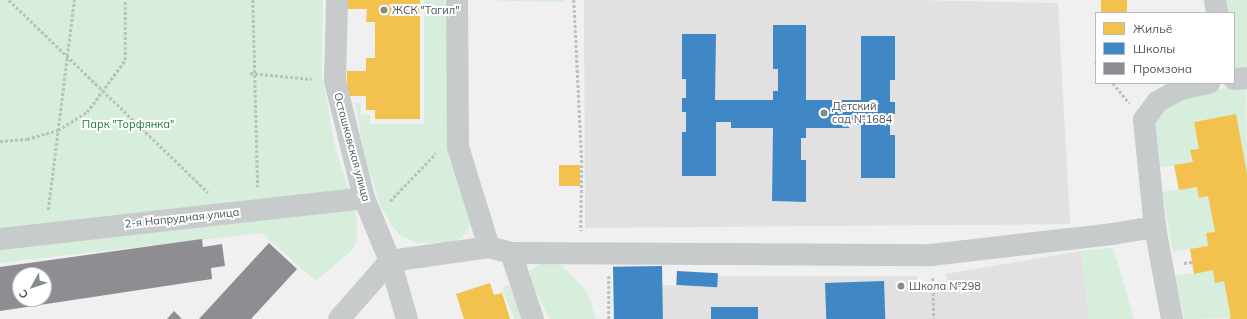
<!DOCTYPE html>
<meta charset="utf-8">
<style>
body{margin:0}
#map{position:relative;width:1247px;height:319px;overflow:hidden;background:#f0f0f0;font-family:Mulish,sans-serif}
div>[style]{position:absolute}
.education>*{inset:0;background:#e2e1e1}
.green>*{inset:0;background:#d6eedb}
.homes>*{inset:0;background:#f2c14e;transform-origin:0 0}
.schools>*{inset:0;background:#3f88c5;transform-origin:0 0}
.industry>*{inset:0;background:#8d8d92}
.path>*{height:2.5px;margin-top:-1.25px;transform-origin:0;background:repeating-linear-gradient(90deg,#b7c3bd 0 3px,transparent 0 5px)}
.minor>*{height:22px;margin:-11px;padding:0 11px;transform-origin:11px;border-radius:11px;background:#c7cbcc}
.dots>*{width:11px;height:11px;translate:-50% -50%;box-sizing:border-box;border:2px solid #fff;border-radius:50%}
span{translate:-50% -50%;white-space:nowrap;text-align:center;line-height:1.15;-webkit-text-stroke:4px #fff;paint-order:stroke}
.poi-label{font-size:11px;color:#48555b}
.left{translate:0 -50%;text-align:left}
.park-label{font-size:11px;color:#1d7839}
.street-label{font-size:11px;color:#48555b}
.legend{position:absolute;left:1095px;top:12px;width:140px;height:72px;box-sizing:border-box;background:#fff;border:1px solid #b6bbbd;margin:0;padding:5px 7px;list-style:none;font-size:12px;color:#48555b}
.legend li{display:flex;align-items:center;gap:8px;height:20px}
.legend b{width:20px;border:1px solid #b6bbbd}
.north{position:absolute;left:12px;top:267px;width:40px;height:40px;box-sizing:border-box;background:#fff;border:1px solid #b6bbbd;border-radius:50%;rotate:230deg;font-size:11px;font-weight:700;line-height:16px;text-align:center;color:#48555b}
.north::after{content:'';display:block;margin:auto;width:14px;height:18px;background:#838b8f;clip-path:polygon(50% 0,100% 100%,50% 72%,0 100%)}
</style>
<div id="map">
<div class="education">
<div style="clip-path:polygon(584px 0,913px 0,1058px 3px,1070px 224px,585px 228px)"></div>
<div style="clip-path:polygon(1081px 251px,1089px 319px,663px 319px,662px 285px,717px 287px,718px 276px,917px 276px,917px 285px,947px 281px,946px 274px)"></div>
</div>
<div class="green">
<div style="clip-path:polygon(0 0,323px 0,322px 73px,334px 142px,357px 219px,357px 240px,353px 249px,316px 281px,262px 233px,0 263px)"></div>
<div style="clip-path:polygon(424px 0,445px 0,449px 125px,470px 217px,470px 226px,462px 238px,450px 242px,432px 243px,418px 243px,401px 236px,391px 224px,381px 207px,365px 158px,355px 103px,361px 103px,361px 115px,370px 115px,370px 124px,424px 124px)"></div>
<div style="clip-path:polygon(474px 0,565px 0,565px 2px)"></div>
<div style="clip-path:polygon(1225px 0,1247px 0,1247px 72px,1234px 73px,1234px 13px,1226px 13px)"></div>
<div style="clip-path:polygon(1246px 86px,1247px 174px,1236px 114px,1194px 122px,1199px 149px,1190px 150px,1193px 162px,1157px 168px,1151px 120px,1182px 94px)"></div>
<div style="clip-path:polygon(1197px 187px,1199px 198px,1208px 196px,1215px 232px,1206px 234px,1208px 246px,1173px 252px,1162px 192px)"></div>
<div style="clip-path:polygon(1113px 248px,1134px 319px,1089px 319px,1081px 251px)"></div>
<div style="clip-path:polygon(552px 262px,563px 266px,587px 292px,596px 319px,550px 319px,531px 284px,530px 271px,540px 264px)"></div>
<div style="clip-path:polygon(1213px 270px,1224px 281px,1231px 318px,1184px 319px,1175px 276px)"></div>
<div style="clip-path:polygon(513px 284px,528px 319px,515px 319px,502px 290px,506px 285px)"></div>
</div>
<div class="homes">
<div style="clip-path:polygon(347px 0,420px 0,420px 119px,375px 119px,375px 110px,366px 110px,366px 96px,347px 96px,347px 71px,366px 71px,366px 58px,375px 58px,375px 22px,366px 22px,367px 9px,347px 9px)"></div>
<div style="left:1101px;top:0;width:26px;height:13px"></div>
<div style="clip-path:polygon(1236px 114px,1247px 174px,1247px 319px,1228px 319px,1231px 318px,1224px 281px,1215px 283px,1213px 270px,1194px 274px,1190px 249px,1208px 246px,1206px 233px,1215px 232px,1208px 196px,1199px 198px,1197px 187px,1179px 190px,1174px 165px,1193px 162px,1190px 150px,1199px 149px,1194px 122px)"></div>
<div style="left:559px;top:165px;width:21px;height:21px"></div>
<div style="clip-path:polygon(490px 283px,494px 295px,502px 293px,510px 319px,464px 319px,456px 294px)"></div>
</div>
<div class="schools">
<div style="clip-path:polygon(773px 25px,806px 25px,806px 100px,861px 100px,861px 36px,895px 36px,895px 80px,890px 80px,890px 102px,895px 102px,895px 114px,890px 114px,890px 135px,895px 135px,895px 178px,861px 178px,861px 125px,849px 125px,849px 128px,806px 128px,806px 138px,801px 138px,801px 160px,806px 160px,806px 202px,772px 201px,773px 128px,731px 128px,731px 122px,716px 122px,716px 176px,682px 176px,682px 132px,686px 132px,686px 112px,682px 112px,682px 98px,686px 98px,686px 79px,682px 79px,682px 34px,716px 34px,715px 100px,773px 100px,773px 91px,778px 91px,778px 69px,773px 69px)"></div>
<div style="left:662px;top:266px;width:53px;height:49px;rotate:89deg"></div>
<div style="left:677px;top:271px;width:41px;height:14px;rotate:3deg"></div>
<div style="left:884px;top:281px;width:38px;height:59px;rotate:88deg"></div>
<div style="left:711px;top:307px;width:47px;height:12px"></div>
</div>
<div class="industry">
<div style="clip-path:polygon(evenodd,202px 239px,203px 247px,222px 244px,225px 266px,211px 268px,212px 279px,0 311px,0 267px,202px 239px,20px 275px,44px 275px,44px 299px,20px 299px,20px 275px)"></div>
<div style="clip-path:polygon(269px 243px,297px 269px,251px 319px,199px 319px)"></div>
<div style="clip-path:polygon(174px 311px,182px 319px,167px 319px)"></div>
</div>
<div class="path">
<div style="left:9px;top:0;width:277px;rotate:44deg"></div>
<div style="left:253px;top:0;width:187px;rotate:88.5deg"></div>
<div style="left:574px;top:0;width:165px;rotate:87.2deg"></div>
<div style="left:582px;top:165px;width:66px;rotate:90.9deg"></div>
<div style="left:1095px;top:62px;width:1px;rotate:45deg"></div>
<div style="left:250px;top:73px;width:62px;rotate:5.5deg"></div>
<div style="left:1113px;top:83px;width:26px;rotate:51deg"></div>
<div style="left:0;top:141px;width:27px;rotate:-4deg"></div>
<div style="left:27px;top:139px;width:32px;rotate:-16deg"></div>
<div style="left:58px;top:130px;width:34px;rotate:-32deg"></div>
<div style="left:87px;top:112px;width:64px;rotate:-53.8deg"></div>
<div style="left:125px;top:60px;width:60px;rotate:-90deg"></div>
<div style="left:390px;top:201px;width:66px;rotate:-46.2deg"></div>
<div style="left:48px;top:210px;width:212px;rotate:-82.9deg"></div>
<div style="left:1184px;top:263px;width:8px;rotate:-7deg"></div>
<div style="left:609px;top:276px;width:43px;rotate:90deg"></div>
<div style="left:933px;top:278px;width:41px;rotate:88.6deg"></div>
</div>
<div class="minor">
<div style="left:337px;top:0;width:81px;rotate:91.4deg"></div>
<div style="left:335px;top:81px;width:121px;rotate:76.1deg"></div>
<div style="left:364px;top:198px;width:68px;rotate:67.6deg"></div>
<div style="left:390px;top:261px;width:77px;rotate:131.3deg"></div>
<div style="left:457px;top:0;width:147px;rotate:89.6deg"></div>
<div style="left:458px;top:147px;width:105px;rotate:72.8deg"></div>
<div style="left:1215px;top:0;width:13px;rotate:81deg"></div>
<div style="left:1234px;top:79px;width:13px;rotate:-4deg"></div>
<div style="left:0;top:239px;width:366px;rotate:-6.4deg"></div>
<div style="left:511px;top:253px;width:70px;rotate:71.6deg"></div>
<div style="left:407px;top:319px;width:60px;rotate:-106.3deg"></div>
<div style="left:390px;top:261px;width:100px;rotate:-8deg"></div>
<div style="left:489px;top:247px;width:23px;rotate:15deg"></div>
<div style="left:511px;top:253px;width:420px;rotate:0.3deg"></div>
<div style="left:931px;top:255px;width:182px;rotate:-6.6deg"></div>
<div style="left:1112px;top:234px;width:44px;rotate:-9.2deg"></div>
<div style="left:1172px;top:319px;width:94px;rotate:-100.5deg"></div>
<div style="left:1155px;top:227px;width:108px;rotate:-95.9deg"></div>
<div style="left:1144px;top:120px;width:22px;rotate:-54deg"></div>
<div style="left:1157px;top:102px;width:26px;rotate:-29deg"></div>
<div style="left:1180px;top:89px;width:30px;rotate:-12deg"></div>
</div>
<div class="dots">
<div style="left:384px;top:10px;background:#838b8f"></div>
<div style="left:824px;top:113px;background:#838b8f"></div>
<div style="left:901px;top:286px;background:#838b8f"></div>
</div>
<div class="poi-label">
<span class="left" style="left:392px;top:10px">ЖСК "Тагил"</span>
<span class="left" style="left:832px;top:113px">Детский<br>сад №1684</span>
<span class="left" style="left:909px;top:286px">Школа №298</span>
</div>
<div class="park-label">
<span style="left:128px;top:124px">Парк "Торфянка"</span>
</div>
<div class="street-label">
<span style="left:352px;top:147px;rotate:75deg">Осташковская улица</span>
<span style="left:182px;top:218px;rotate:-6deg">2-я Напрудная улица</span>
</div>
<ul class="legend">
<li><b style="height:11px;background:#f2c14e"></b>Жильё</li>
<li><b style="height:11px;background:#3f88c5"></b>Школы</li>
<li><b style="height:11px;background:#8d8d92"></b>Промзона</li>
</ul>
<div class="north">С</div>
</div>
